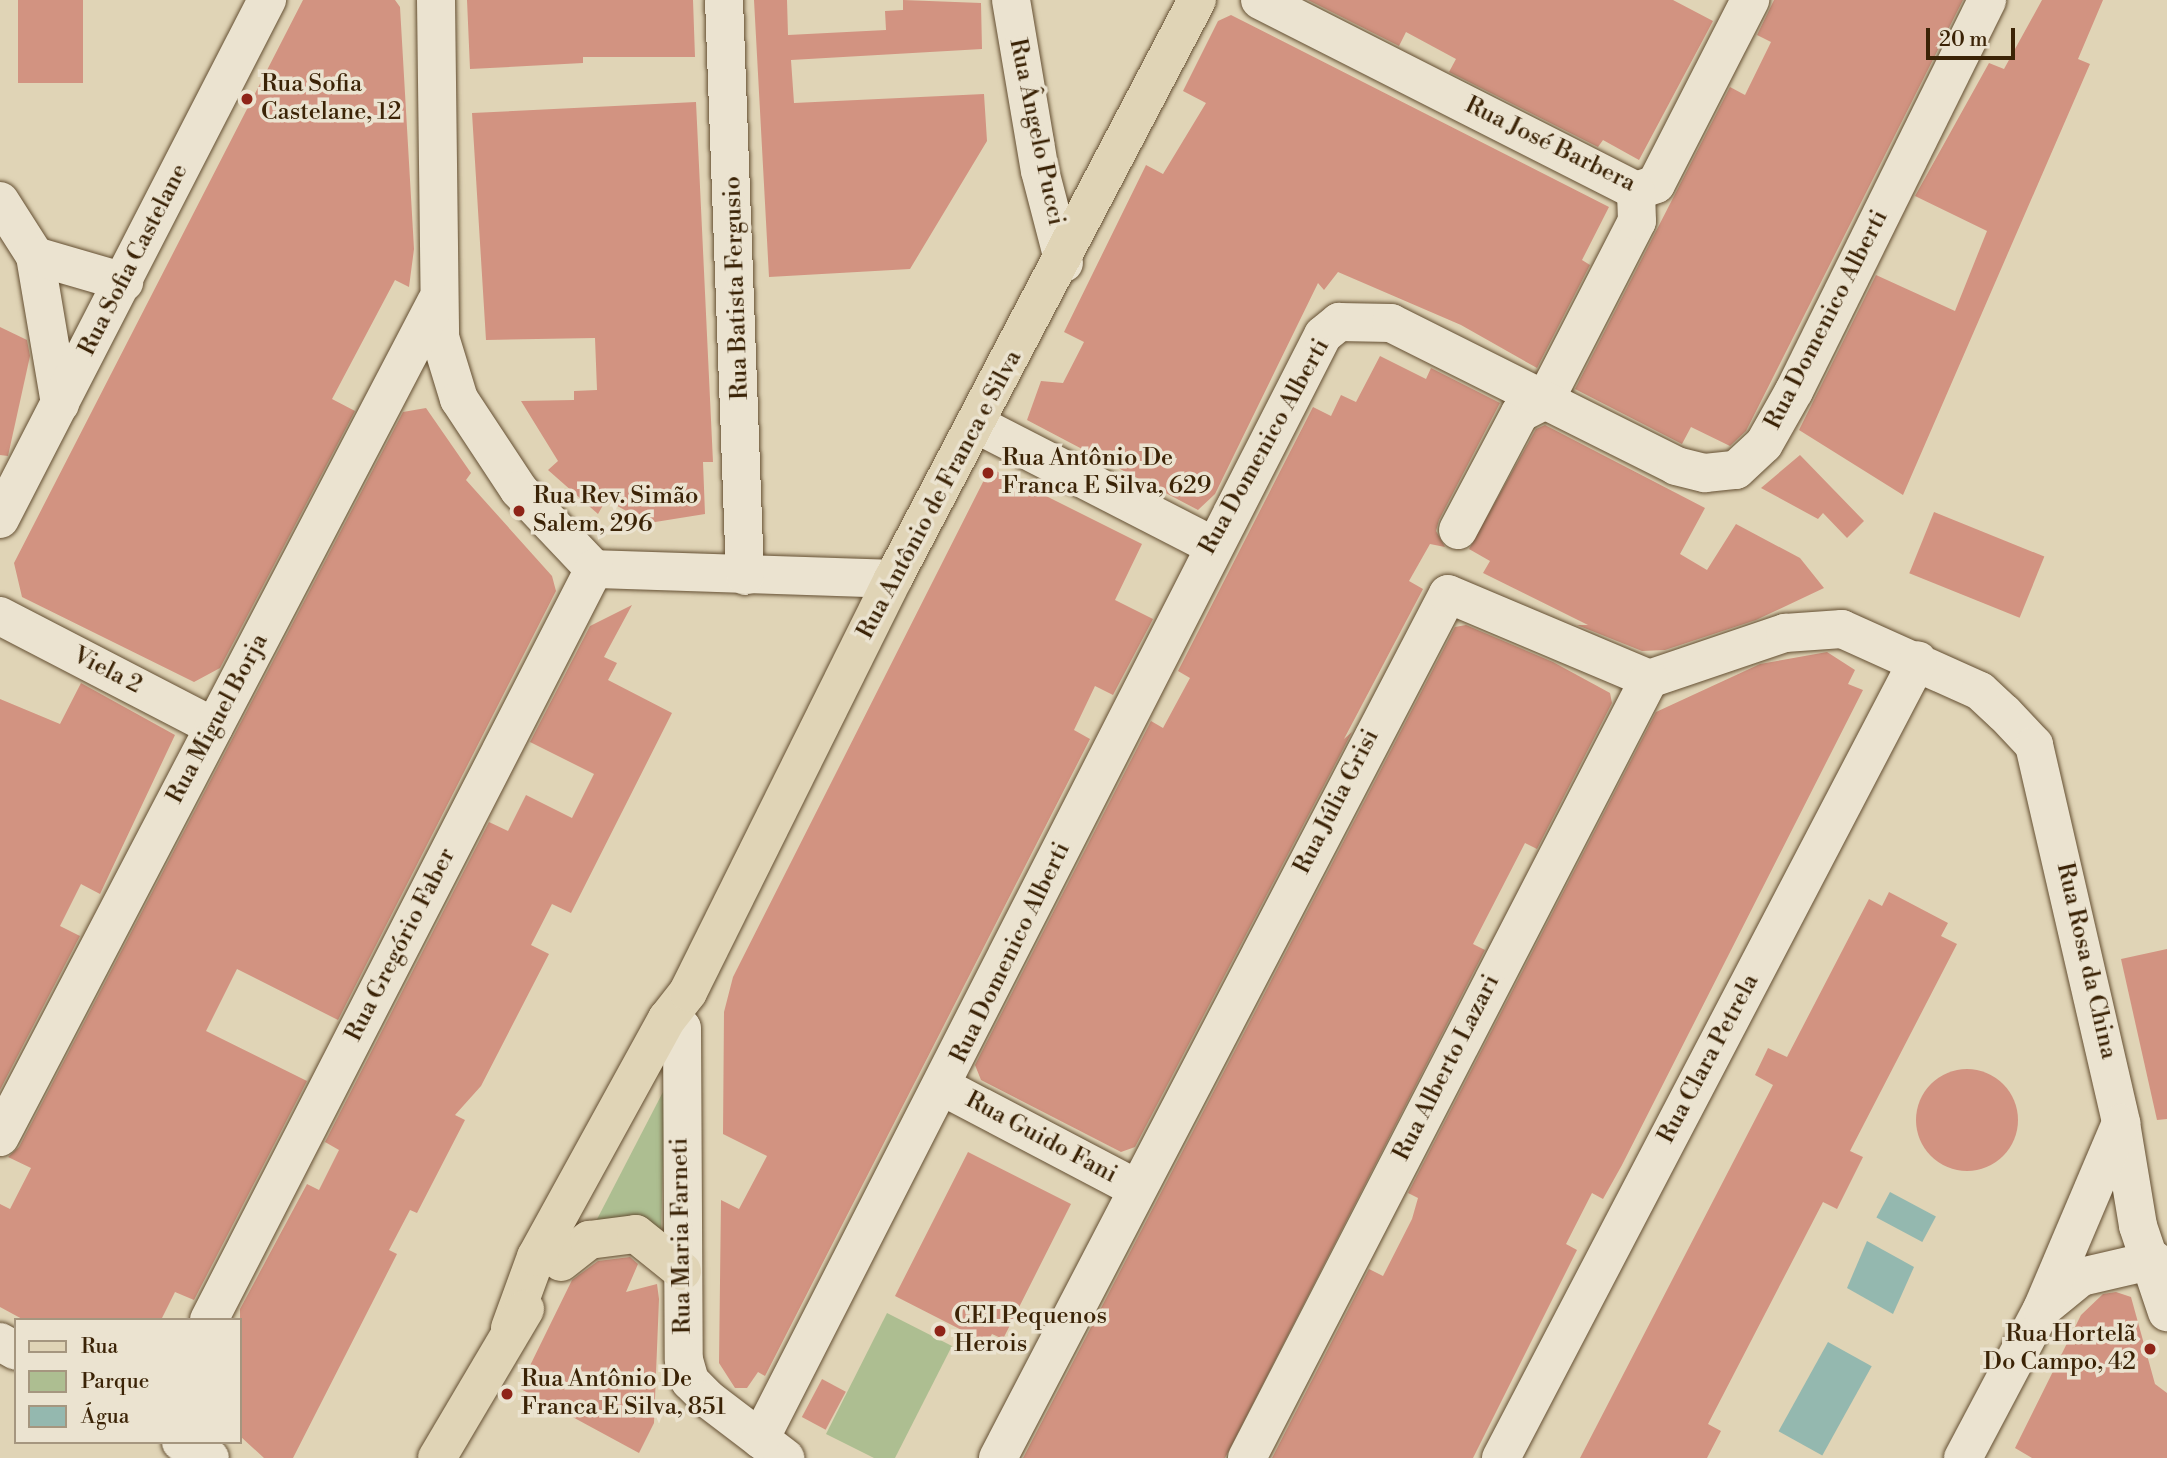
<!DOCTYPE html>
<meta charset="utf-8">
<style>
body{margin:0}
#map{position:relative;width:2167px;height:1458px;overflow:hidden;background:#e0d4b6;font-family:"Libre Bodoni",serif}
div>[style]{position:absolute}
.green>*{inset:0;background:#adbe91}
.water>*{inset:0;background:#94b8af;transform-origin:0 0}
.building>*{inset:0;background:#d29381;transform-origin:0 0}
.round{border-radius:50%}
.roads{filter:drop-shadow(0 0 2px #644f32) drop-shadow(0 0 2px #644f32)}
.minor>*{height:38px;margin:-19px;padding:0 19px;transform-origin:19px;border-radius:19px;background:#ebe3d0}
.major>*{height:38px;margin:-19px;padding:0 19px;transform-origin:19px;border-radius:19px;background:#e0d4b6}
.dots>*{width:19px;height:19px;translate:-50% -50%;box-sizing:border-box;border:4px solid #ebe3d0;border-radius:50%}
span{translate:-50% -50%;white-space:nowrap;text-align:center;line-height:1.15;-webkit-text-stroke:7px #ebe3d0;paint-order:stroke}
.poi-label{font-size:24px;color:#3b2306}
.left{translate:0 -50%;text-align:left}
.right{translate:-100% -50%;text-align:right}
.street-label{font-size:24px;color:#3b2306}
.legend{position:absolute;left:14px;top:1318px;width:228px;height:126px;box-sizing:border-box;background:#ebe3d0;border:2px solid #a5967f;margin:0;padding:9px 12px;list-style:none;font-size:21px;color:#3b2306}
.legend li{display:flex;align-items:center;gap:14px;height:35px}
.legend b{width:35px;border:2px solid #a5967f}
.scale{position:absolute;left:1926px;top:28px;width:89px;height:32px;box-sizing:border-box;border:4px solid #3b2306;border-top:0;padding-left:9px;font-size:21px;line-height:24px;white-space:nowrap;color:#3b2306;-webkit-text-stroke:5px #ebe3d0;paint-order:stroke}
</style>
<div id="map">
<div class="green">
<div style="clip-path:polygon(665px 1088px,661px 1236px,593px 1227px)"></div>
<div style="clip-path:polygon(887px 1313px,952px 1346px,895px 1458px,874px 1458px,826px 1434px)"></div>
</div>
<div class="water">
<div style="left:1890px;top:1192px;width:52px;height:29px;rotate:28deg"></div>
<div style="clip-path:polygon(1867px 1241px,1914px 1267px,1893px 1314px,1847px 1288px)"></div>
<div style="left:1828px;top:1342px;width:50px;height:102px;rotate:29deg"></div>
</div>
<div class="building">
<div style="left:18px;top:0;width:65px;height:83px"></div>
<div style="clip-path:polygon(303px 0,395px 0,400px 7px,414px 249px,409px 287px,395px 280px,332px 399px,355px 411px,220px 668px,194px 682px,22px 597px,14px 563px)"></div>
<div style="clip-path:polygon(467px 0,693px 0,695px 57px,583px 57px,583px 63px,470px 69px)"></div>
<div style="clip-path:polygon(754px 0,787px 0,788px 35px,886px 30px,885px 11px,903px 10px,903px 0,981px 3px,982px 49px,791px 60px,794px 103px,984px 94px,987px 141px,910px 269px,769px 277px)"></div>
<div style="clip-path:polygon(1308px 0,1673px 0,1713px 21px,1639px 160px,1603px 140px,1598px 147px,1449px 72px,1456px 59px,1406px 32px,1399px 46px)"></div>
<div style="clip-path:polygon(1774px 0,1963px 0,1746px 431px,1730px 446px,1691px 427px,1682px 444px,1575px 389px,1730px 87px,1745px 95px,1771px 42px,1757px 35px)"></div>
<div style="clip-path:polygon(2042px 0,2103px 0,2078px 59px,2090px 64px,1903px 495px,1799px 430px,1876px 275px,1955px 311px,1987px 231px,1915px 196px,1989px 63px,2004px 69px)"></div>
<div style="clip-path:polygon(1231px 15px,1609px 207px,1582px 260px,1590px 265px,1537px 368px,1461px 325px,1338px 272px,1324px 290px,1318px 283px,1215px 494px,1198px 510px,1027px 420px,1041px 381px,1063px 383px,1084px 342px,1064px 332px,1146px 165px,1163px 174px,1206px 103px,1183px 91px,1218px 21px)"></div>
<div style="clip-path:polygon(696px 102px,713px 462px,703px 462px,705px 514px,649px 523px,606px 500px,598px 514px,548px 470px,558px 461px,521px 401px,574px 400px,574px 391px,597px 390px,595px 338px,486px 340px,472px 113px)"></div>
<div style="clip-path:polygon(0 327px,27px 340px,30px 356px,8px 456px,0 455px)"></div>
<div style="clip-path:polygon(1380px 356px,1426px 379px,1431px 368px,1500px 403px,1439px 520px,1436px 531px,1445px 547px,1430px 544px,1409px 581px,1423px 589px,1344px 739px,1352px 732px,1135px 1147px,1121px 1152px,981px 1080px,975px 1065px,1151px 721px,1163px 728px,1190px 678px,1178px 671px,1313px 407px,1331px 416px,1341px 395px,1356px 402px)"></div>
<div style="clip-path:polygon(426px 408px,471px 473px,466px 480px,552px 576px,556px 591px,338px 1020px,237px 969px,206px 1031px,307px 1081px,194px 1300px,175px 1292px,161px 1320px,24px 1320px,0 1307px,0 1204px,10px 1209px,31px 1168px,8px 1157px,19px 1147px,403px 412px)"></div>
<div style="clip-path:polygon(1545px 425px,1705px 508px,1680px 554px,1707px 570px,1736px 524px,1800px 558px,1824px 588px,1756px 620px,1665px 650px,1642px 651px,1577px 625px,1588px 625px,1483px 573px,1490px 561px,1469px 549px,1536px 429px)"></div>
<div style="clip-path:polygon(1800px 455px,1864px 521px,1847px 538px,1823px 513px,1818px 519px,1761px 488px)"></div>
<div style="clip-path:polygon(996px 471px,1142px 544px,1115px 600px,1153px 619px,1113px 695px,1095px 686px,1074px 730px,1090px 739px,765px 1376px,758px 1372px,747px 1388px,735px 1388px,719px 1363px,721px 1200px,739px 1209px,767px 1156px,723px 1134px,724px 1012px,733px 977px,983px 482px)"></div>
<div style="left:1934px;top:512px;width:119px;height:66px;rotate:22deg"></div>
<div style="clip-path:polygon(632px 605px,604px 657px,617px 663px,608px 680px,672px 713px,571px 913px,552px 904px,531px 945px,549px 954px,481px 1086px,455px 1115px,465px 1120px,417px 1213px,410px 1210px,389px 1250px,397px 1254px,293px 1458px,264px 1458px,240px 1436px,240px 1309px,307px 1184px,319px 1190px,339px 1150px,325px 1142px,489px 822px,508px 831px,526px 795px,572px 818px,594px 774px,530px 742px,590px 626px)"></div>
<div style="clip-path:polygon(1466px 625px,1553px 662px,1610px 693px,1612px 703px,1537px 849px,1525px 843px,1473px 944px,1485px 950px,1225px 1458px,1023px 1458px,1455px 627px)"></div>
<div style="clip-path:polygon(1827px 652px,1855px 670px,1848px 684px,1863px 690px,1622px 1165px,1603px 1199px,1592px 1193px,1566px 1244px,1577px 1250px,1473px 1458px,1272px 1458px,1369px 1269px,1383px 1276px,1412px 1219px,1418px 1198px,1408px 1193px,1656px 712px,1760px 664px)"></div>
<div style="clip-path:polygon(81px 683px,175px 735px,100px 894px,81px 884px,60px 926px,80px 936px,0 1090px,0 699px,60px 724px)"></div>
<div style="clip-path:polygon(1889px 892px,1948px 923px,1941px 936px,1957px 944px,1850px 1151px,1863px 1157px,1837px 1209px,1823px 1202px,1708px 1424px,1721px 1431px,1707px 1458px,1580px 1458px,1773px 1085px,1755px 1075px,1768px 1048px,1787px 1057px,1869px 899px,1882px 906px)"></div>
<div style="clip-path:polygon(2167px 949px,2167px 1119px,2157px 1120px,2121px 959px)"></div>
<div class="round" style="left:1916px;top:1069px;width:102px;height:102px"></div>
<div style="clip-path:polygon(968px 1152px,1071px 1204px,1003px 1339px,992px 1334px,987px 1343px,895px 1296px)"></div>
<div style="clip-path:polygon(630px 1257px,638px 1264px,626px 1292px,657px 1284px,659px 1299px,654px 1423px,639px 1453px,519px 1388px,572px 1280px,598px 1261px)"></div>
<div style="clip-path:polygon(2116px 1292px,2131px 1297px,2155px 1384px,2167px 1393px,2167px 1458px,2032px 1458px,2015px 1448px,2081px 1315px,2103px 1294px)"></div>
<div style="left:822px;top:1379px;width:27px;height:43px;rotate:28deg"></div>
</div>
<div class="roads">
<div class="minor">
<div style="left:436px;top:0;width:337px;rotate:89.3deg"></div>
<div style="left:440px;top:337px;width:65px;rotate:73deg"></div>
<div style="left:459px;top:399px;width:109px;rotate:56.6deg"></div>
<div style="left:519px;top:490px;width:109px;rotate:46.5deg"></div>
<div style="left:594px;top:569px;width:299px;rotate:1.9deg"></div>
<div style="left:724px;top:0;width:576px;rotate:87.91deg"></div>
<div style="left:1011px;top:0;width:173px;rotate:80.4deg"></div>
<div style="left:1040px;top:171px;width:95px;rotate:75.4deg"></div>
<div style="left:1260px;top:0;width:422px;rotate:26.9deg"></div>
<div style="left:1636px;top:191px;width:21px;rotate:-19deg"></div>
<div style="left:1656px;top:184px;width:207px;rotate:-62.9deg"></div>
<div style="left:0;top:201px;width:65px;rotate:57.5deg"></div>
<div style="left:35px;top:256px;width:150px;rotate:80.4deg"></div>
<div style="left:35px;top:256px;width:93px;rotate:16.3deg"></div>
<div style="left:978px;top:425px;width:262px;rotate:27.2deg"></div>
<div style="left:0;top:519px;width:584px;rotate:-62.78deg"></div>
<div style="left:1458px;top:530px;width:132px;rotate:-62.1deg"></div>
<div style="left:1520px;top:413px;width:28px;rotate:-27deg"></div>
<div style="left:1545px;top:400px;width:201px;rotate:-62.8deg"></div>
<div style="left:1637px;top:221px;width:30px;rotate:-92deg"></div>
<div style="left:0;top:616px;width:241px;rotate:27.4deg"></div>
<div style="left:667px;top:1019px;width:17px;rotate:31deg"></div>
<div style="left:682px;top:1028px;width:332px;rotate:89.7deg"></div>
<div style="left:684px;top:1360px;width:22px;rotate:74deg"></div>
<div style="left:690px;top:1381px;width:27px;rotate:45deg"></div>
<div style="left:709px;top:1400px;width:96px;rotate:37.3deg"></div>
<div style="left:945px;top:1088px;width:217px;rotate:27.7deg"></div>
<div style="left:0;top:1137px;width:942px;rotate:-62.43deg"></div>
<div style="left:2043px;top:1308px;width:49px;rotate:-39.2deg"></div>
<div style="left:2081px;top:1277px;width:75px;rotate:-13.1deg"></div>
<div style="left:209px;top:1320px;width:844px;rotate:-62.86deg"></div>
<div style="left:0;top:1342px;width:18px;rotate:29deg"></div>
<div style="left:760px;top:1439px;width:1239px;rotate:-62.98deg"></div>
<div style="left:1323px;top:335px;width:21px;rotate:-39deg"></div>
<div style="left:1339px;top:322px;width:52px;rotate:1.1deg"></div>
<div style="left:1391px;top:323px;width:319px;rotate:26.6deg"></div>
<div style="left:1676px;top:466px;width:30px;rotate:14deg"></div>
<div style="left:1705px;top:473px;width:31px;rotate:-6deg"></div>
<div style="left:1736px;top:470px;width:38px;rotate:-43deg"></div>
<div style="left:1764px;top:444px;width:61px;rotate:-60.5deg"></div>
<div style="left:1794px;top:391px;width:436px;rotate:-63.7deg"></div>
<div style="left:181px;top:1442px;width:33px;rotate:29deg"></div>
<div style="left:998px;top:1458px;width:974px;rotate:-62.49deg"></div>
<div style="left:1448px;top:594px;width:218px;rotate:22.9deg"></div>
<div style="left:1649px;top:679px;width:144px;rotate:-18.7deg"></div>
<div style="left:1785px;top:633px;width:57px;rotate:-4deg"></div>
<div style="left:1842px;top:629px;width:151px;rotate:24.2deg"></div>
<div style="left:1980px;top:691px;width:33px;rotate:43deg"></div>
<div style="left:2004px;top:713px;width:44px;rotate:46.8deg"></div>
<div style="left:2034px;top:745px;width:388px;rotate:77deg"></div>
<div style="left:2121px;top:1123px;width:104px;rotate:80.6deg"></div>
<div style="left:2138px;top:1226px;width:91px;rotate:71.4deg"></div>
<div style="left:1247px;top:1458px;width:877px;rotate:-62.7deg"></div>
<div style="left:1501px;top:1458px;width:900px;rotate:-62.41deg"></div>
<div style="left:1963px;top:1458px;width:169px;rotate:-62.1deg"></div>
<div style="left:2042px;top:1309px;width:202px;rotate:-67deg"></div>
</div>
<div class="major">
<div style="left:561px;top:1262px;width:36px;rotate:-38deg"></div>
<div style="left:589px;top:1240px;width:47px;rotate:-7.3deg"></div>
<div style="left:636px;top:1234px;width:59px;rotate:38.8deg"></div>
<div style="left:510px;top:1328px;width:76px;rotate:-69.9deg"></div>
<div style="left:536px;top:1257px;width:272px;rotate:-61.2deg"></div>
<div style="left:667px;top:1019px;width:34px;rotate:-52deg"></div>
<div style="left:688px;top:992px;width:461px;rotate:-63.6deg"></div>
<div style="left:893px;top:579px;width:654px;rotate:-62.3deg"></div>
<div style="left:437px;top:1458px;width:173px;rotate:-59.4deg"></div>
</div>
</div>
<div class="dots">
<div style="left:247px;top:99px;background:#8f2418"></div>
<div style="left:988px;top:473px;background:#8f2418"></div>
<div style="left:519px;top:511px;background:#8f2418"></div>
<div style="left:940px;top:1331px;background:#8f2418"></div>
<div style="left:2150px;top:1349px;background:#8f2418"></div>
<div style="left:507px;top:1394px;background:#8f2418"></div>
</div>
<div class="poi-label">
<span class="left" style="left:261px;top:99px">Rua Sofia<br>Castelane, 12</span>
<span class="left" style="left:1002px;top:473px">Rua Antônio De<br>Franca E Silva, 629</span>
<span class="left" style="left:533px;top:511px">Rua Rev. Simão<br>Salem, 296</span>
<span class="left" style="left:954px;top:1331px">CEI Pequenos<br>Herois</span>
<span class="right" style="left:2136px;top:1349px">Rua Hortelã<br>Do Campo, 42</span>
<span class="left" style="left:521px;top:1394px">Rua Antônio De<br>Franca E Silva, 851</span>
</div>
<div class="street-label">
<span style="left:1036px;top:132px;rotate:78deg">Rua Ângelo Pucci</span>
<span style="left:1550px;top:145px;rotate:26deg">Rua José Barbera</span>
<span style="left:134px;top:260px;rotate:-63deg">Rua Sofia Castelane</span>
<span style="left:737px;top:288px;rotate:-92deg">Rua Batista Fergusio</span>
<span style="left:1827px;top:320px;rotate:-63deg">Rua Domenico Alberti</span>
<span style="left:1265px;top:447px;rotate:-61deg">Rua Domenico Alberti</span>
<span style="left:940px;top:495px;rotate:-62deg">Rua Antônio de Franca e Silva</span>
<span style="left:107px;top:671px;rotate:27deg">Viela 2</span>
<span style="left:218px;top:719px;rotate:-62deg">Rua Miguel Borja</span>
<span style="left:1337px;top:802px;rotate:-63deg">Rua Júlia Grisi</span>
<span style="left:401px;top:945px;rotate:-63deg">Rua Gregório Faber</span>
<span style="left:1011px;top:953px;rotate:-64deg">Rua Domenico Alberti</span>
<span style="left:2086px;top:961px;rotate:77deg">Rua Rosa da China</span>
<span style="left:1709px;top:1059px;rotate:-62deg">Rua Clara Petrela</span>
<span style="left:1447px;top:1068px;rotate:-63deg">Rua Alberto Lazari</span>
<span style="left:1041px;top:1138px;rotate:28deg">Rua Guido Fani</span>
<span style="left:682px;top:1236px;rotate:-91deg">Rua Maria Farneti</span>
</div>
<ul class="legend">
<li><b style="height:9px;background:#e0d4b6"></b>Rua</li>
<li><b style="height:19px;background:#adbe91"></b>Parque</li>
<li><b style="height:19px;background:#94b8af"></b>Água</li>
</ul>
<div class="scale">20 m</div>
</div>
